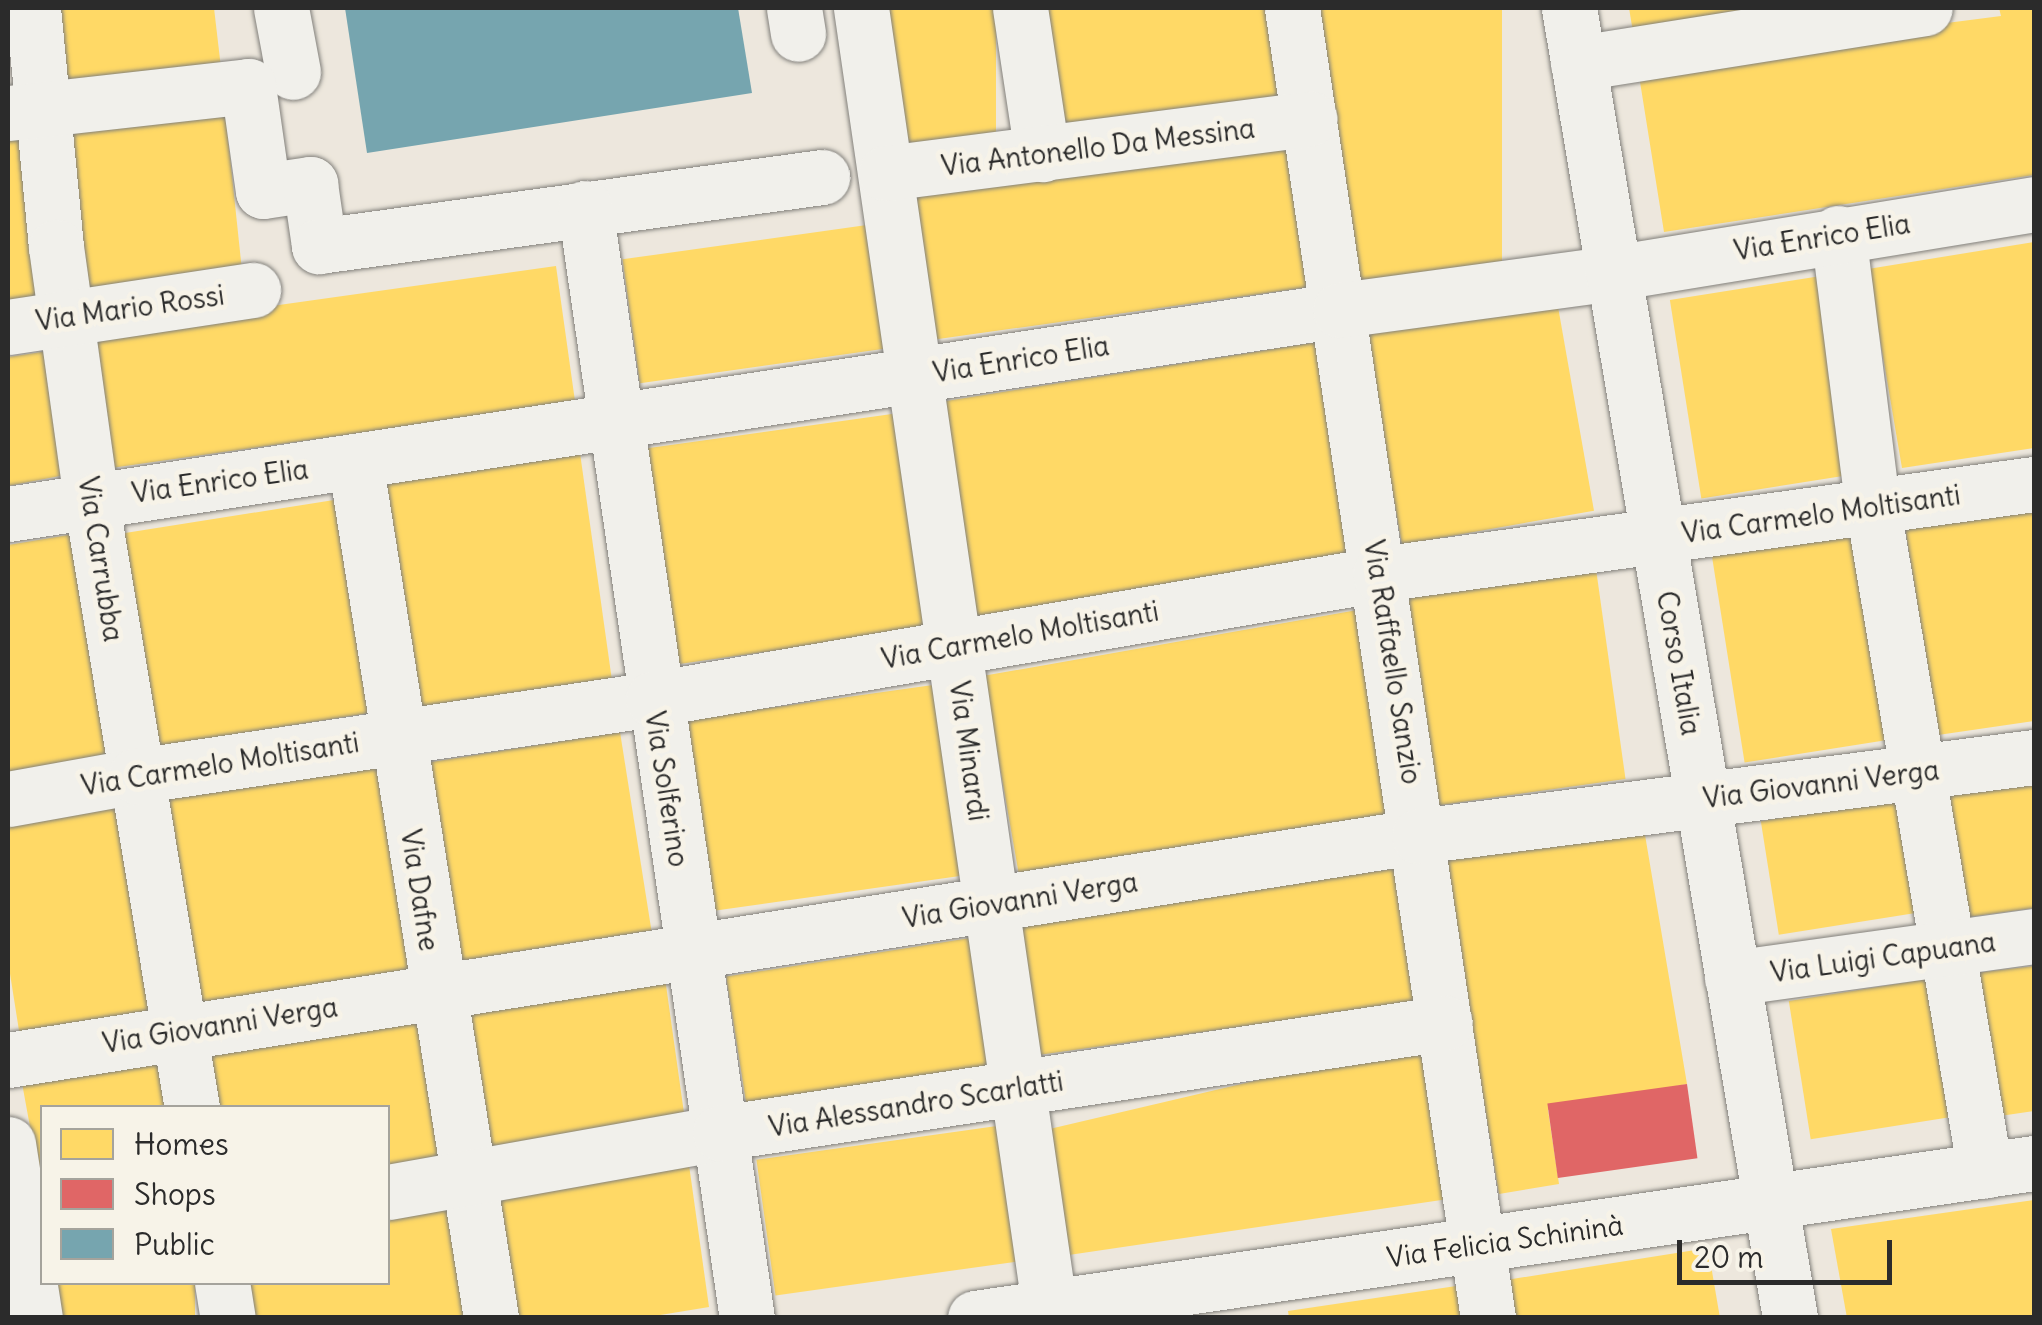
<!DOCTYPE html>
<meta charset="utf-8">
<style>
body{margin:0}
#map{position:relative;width:2042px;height:1325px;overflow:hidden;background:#ede7dd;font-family:Delius,sans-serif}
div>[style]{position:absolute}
.homes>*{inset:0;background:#ffd966;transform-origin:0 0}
.shops>*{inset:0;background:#e06666;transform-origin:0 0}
.public>*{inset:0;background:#76a5af}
.roads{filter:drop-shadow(0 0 2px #82807b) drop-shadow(0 0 2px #82807b)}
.street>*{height:55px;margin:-27.5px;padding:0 27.5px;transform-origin:27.5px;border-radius:27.5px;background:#f1f0eb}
.secondary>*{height:55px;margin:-27.5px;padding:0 27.5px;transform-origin:27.5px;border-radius:27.5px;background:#f1f0eb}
span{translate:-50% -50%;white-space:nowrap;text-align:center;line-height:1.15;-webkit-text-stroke:10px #f7f3e8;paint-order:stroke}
.street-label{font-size:28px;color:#2b2b2b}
.frame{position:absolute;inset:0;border:10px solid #2b2b2b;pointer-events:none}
.legend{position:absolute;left:40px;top:1105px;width:350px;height:180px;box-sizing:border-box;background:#f7f3e8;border:2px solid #a5a39c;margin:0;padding:12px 18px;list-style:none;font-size:30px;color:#2b2b2b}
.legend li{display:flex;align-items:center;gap:20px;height:50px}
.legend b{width:50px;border:2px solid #a5a39c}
.scale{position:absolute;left:1677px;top:1240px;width:215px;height:45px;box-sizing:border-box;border:5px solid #2b2b2b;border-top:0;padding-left:12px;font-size:30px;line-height:35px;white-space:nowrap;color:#2b2b2b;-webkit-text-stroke:8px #f7f3e8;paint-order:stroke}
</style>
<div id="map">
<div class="homes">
<div style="clip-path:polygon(49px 8px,214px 8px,221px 68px,57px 86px)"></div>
<div style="left:888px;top:8px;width:108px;height:143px"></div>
<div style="clip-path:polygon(1048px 8px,1272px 8px,1287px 106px,1067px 138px)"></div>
<div style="left:1312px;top:8px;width:190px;height:276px"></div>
<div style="clip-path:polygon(1629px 8px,1783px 8px,1633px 32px)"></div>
<div style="clip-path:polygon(1999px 8px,2034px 8px,2034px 175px,1664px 232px,1637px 63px,2001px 16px)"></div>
<div style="left:225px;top:109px;width:169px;height:165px;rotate:84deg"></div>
<div style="clip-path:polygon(26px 132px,40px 303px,8px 306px,8px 134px)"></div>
<div style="left:1291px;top:136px;width:152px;height:381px;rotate:82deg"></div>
<div style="left:874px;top:224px;width:125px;height:254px;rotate:82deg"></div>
<div style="clip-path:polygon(2034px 242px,2034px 448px,1902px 468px,1868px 269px)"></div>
<div style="left:556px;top:266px;width:138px;height:474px;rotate:82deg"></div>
<div style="left:1821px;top:276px;width:201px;height:153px;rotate:81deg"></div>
<div style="left:1557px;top:301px;width:213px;height:195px;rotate:80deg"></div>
<div style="left:1324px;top:341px;width:217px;height:386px;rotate:81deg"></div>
<div style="clip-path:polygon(48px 351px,65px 475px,8px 486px,8px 357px)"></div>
<div style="left:899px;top:413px;width:218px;height:254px;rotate:82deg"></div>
<div style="left:580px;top:453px;width:231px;height:199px;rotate:82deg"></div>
<div style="left:334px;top:500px;width:216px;height:213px;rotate:81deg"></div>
<div style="clip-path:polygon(2034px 507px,2034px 721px,1938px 735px,1905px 527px)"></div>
<div style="left:1864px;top:532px;width:209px;height:154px;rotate:81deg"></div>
<div style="clip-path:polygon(74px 534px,113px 759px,8px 777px,8px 545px)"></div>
<div style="left:1596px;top:569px;width:212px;height:190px;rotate:82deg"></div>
<div style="left:1363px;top:609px;width:212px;height:385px;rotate:80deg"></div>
<div style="left:940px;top:684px;width:193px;height:257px;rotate:82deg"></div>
<div style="left:620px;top:732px;width:201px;height:196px;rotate:81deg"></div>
<div style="left:386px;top:764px;width:212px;height:229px;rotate:81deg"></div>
<div style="clip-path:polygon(2034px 778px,2034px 908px,1968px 917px,1945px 793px)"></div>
<div style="left:1907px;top:798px;width:115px;height:148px;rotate:81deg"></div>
<div style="clip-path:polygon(117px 807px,156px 1015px,20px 1037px,8px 961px,8px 824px)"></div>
<div style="clip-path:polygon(1643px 823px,1687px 1084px,1548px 1110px,1559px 1184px,1499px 1194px,1443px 850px)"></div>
<div style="left:1400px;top:868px;width:135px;height:391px;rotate:82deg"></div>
<div style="left:976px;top:937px;width:130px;height:253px;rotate:81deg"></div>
<div style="clip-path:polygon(2034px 966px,2034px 1111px,2000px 1116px,1975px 973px)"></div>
<div style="left:665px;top:978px;width:149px;height:208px;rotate:82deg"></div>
<div style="left:1934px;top:978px;width:140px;height:147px;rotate:81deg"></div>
<div style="clip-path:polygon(421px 1015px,445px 1162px,388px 1173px,388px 1108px,216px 1108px,206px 1051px)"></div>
<div style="clip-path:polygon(1428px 1049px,1455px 1198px,1062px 1256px,1041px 1131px,1314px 1067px)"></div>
<div style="clip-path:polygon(160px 1061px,168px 1108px,42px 1108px,41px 1187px,22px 1083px)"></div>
<div style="left:1004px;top:1125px;width:137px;height:250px;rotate:82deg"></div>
<div style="clip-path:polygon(689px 1165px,709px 1307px,642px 1318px,514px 1318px,493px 1194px)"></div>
<div style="clip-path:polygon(2034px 1200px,2034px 1318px,1847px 1318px,1831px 1229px)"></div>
<div style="clip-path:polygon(448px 1206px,468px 1318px,251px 1318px,244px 1282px,388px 1282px,388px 1216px)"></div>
<div style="clip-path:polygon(1708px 1248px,1720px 1318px,1512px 1318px,1506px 1280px)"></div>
<div style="left:57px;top:1282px;width:138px;height:37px"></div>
<div style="clip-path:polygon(1463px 1285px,1469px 1318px,1289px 1318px,1288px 1311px)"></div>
</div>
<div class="shops">
<div style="left:1687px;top:1084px;width:75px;height:141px;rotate:82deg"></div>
</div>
<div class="public">
<div style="clip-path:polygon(345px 8px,738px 8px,752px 93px,367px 153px)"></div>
</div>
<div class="roads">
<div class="street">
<div style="left:33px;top:8px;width:240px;rotate:84.5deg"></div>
<div style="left:56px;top:247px;width:255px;rotate:82.1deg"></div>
<div style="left:91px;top:500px;width:616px;rotate:80.57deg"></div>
<div style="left:281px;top:8px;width:65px;rotate:79.4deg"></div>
<div style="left:794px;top:8px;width:26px;rotate:81deg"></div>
<div style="left:861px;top:8px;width:1324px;rotate:81.75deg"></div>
<div style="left:1020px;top:8px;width:148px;rotate:81.4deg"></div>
<div style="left:1292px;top:8px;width:1325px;rotate:81.49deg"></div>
<div style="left:1578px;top:63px;width:351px;rotate:-9deg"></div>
<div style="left:8px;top:113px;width:242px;rotate:-6.4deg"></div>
<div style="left:248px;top:86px;width:106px;rotate:81.9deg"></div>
<div style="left:263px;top:191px;width:48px;rotate:-8.5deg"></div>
<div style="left:310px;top:184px;width:63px;rotate:81.7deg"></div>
<div style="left:319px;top:246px;width:508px;rotate:-7.81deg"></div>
<div style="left:886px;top:173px;width:427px;rotate:-7.3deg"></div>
<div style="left:585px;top:208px;width:1122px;rotate:81.7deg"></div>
<div style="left:1838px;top:233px;width:278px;rotate:82.8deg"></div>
<div style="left:1873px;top:509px;width:671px;rotate:80.4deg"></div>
<div style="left:8px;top:327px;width:248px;rotate:-8.6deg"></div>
<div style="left:355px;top:461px;width:868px;rotate:80.98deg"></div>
<div style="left:8px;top:514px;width:1348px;rotate:-8.71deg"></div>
<div style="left:1340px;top:310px;width:275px;rotate:-7.7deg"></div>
<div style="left:1613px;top:273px;width:427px;rotate:-9.3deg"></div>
<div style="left:8px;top:799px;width:130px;rotate:-10.2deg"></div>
<div style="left:136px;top:776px;width:523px;rotate:-8.47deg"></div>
<div style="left:653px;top:699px;width:738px;rotate:-9.76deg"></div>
<div style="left:1380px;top:574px;width:660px;rotate:-7.84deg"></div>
<div style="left:1732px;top:978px;width:305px;rotate:-7.9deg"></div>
<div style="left:8px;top:1060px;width:1429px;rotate:-9.02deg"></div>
<div style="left:1419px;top:836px;width:620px;rotate:-7.32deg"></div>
<div style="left:8px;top:1144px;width:176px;rotate:81.2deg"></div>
<div style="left:388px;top:1192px;width:337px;rotate:-10.1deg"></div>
<div style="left:720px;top:1133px;width:733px;rotate:-8.63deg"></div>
<div style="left:222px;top:1282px;width:36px;rotate:81deg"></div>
<div style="left:975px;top:1318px;width:1070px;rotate:-8.33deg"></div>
</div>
<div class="secondary">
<div style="left:1569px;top:8px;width:1329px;rotate:80.42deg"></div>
</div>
</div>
<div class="street-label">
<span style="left:1098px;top:147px;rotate:-7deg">Via Antonello Da Messina</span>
<span style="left:1822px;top:237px;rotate:-9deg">Via Enrico Elia</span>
<span style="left:130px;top:308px;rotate:-8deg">Via Mario Rossi</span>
<span style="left:1021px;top:359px;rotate:-9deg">Via Enrico Elia</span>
<span style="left:220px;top:481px;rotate:-8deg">Via Enrico Elia</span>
<span style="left:1821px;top:514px;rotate:-8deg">Via Carmelo Moltisanti</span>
<span style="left:101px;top:559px;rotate:81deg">Via Carrubba</span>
<span style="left:1020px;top:635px;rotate:-10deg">Via Carmelo Moltisanti</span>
<span style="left:1393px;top:662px;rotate:81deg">Via Raffaello Sanzio</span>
<span style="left:1679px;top:663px;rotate:80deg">Corso Italia</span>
<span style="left:969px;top:751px;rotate:82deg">Via Minardi</span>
<span style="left:220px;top:764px;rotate:-9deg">Via Carmelo Moltisanti</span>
<span style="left:1821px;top:784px;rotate:-7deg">Via Giovanni Verga</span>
<span style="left:667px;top:789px;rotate:81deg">Via Solferino</span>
<span style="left:420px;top:890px;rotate:81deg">Via Dafne</span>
<span style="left:1020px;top:900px;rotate:-9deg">Via Giovanni Verga</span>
<span style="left:1883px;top:957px;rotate:-8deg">Via Luigi Capuana</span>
<span style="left:220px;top:1025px;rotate:-9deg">Via Giovanni Verga</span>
<span style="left:916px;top:1104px;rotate:-9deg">Via Alessandro Scarlatti</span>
<span style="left:1505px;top:1241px;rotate:-8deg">Via Felicia Schininà</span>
</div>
<div class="frame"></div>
<ul class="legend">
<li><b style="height:28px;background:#ffd966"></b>Homes</li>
<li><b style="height:28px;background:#e06666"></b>Shops</li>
<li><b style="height:28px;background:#76a5af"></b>Public</li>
</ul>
<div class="scale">20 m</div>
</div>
